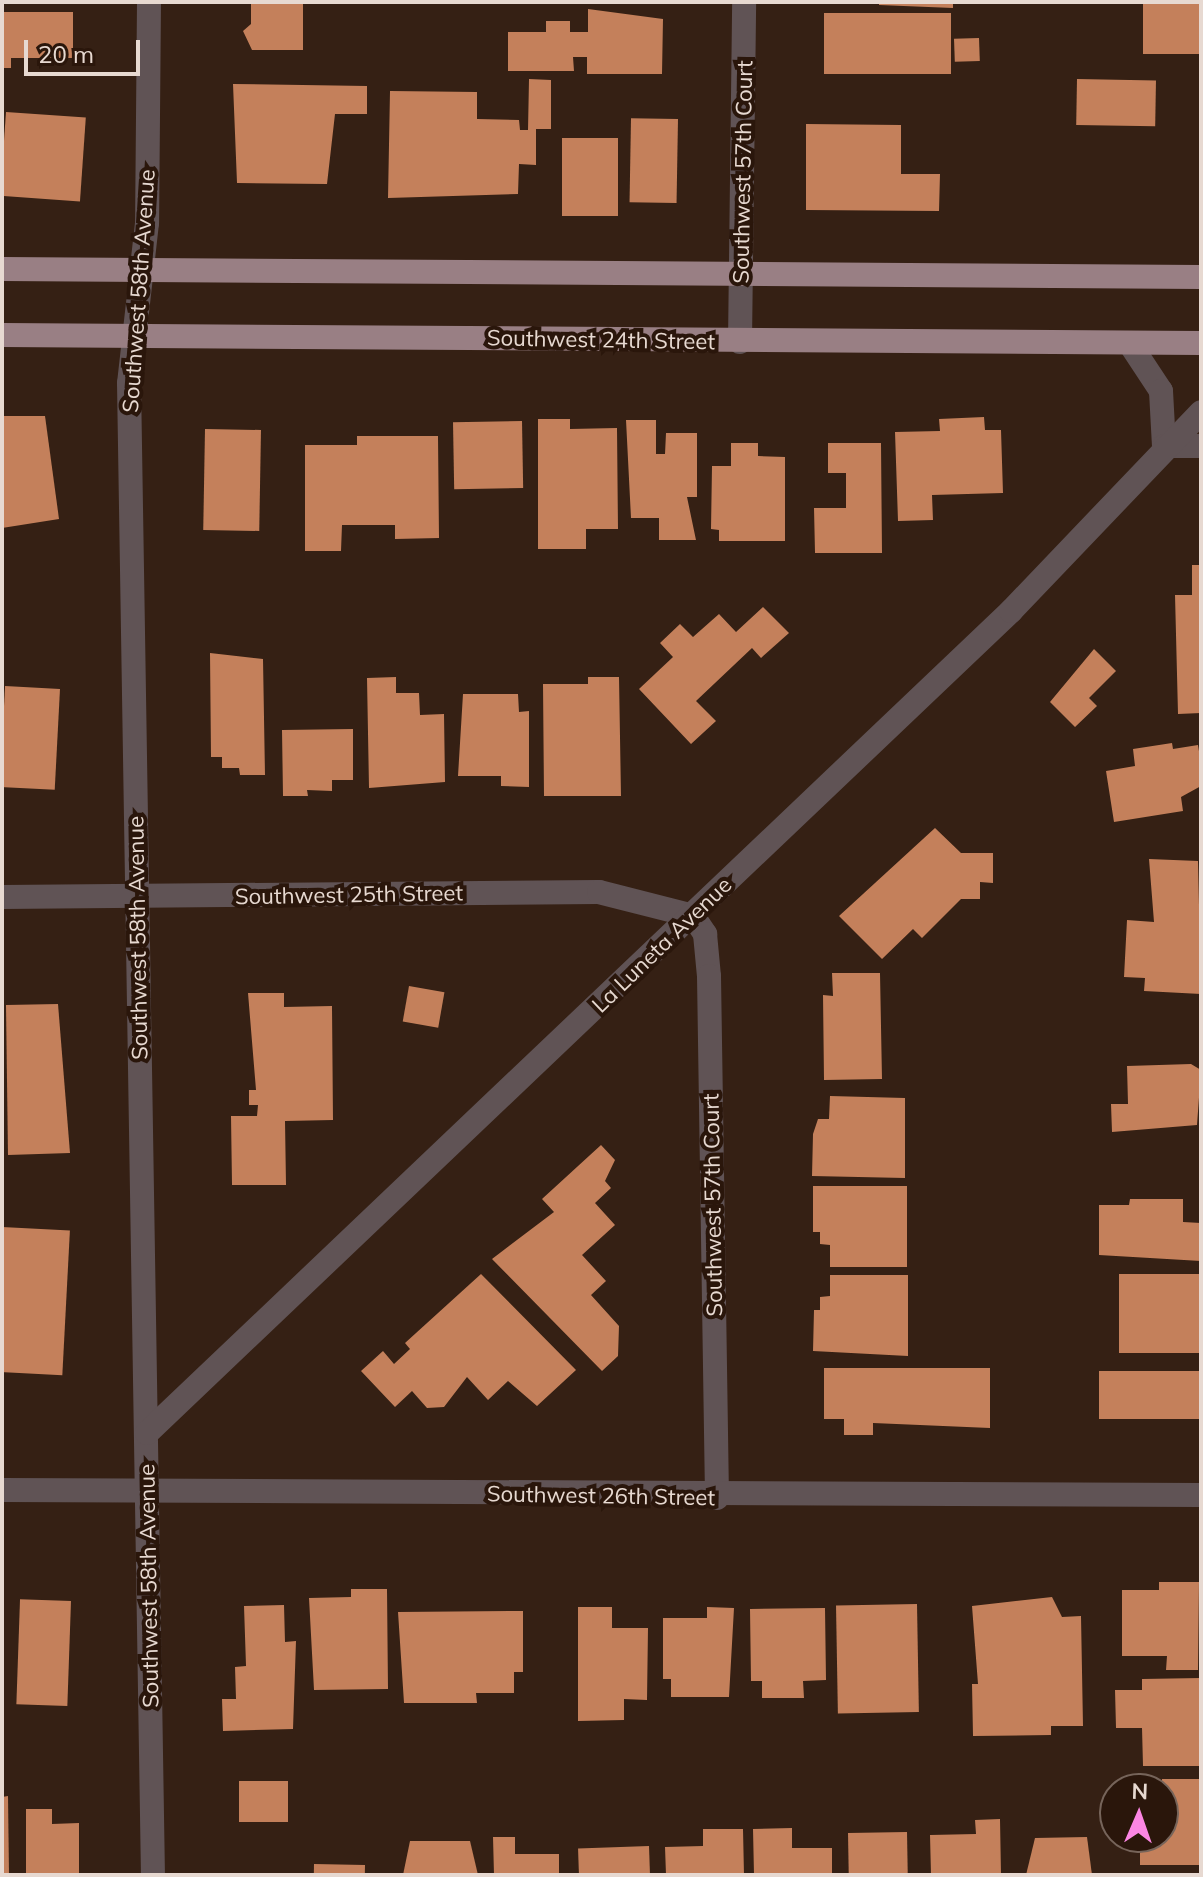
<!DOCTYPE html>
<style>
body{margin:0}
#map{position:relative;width:1203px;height:1877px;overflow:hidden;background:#352014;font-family:Mulish,sans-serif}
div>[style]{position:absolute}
.building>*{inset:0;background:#c4805b;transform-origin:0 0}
.minor>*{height:24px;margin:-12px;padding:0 12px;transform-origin:12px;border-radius:12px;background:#605355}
.major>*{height:24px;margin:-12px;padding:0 12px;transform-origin:12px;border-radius:12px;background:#997f84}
span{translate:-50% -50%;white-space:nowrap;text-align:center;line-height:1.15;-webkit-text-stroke:8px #2a160b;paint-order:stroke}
.street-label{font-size:22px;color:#e7d9d1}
.frame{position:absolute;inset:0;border:4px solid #e7d9d1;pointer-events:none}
.north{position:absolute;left:1099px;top:1773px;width:80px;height:80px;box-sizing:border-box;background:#2a160b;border:2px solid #76645a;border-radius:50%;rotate:2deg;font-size:22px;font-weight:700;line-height:32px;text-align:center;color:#e7d9d1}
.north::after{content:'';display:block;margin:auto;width:28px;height:36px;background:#fc86e4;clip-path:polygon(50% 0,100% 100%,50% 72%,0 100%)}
.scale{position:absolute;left:24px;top:40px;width:116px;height:36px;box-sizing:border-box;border:4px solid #e7d9d1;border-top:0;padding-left:10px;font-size:24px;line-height:28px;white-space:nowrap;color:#e7d9d1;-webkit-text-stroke:6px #2a160b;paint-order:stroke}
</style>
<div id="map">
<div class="building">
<div style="clip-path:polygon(251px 2px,303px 2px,303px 50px,252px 50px,243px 31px,251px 24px)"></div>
<div style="clip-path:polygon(879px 2px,953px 2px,953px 8px,879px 5px)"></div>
<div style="left:1143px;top:2px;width:58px;height:52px"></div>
<div style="clip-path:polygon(588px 9px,663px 19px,662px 74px,587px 74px,587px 57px,573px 57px,574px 71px,508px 71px,508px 32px,546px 32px,546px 21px,570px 21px,570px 32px,588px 32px)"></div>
<div style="clip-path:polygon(2px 12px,73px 12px,73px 58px,11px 58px,11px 68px,2px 68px)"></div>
<div style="left:824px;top:13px;width:127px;height:61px"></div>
<div style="left:979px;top:38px;width:23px;height:25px;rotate:88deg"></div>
<div style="clip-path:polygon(529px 79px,551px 80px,551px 129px,536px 129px,536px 165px,519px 164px,518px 194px,388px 198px,390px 91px,477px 92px,477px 119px,519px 120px,520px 130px,528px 130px)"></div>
<div style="left:1077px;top:79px;width:79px;height:46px;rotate:1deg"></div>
<div style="clip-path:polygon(233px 84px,367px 86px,367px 114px,335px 114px,327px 184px,237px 183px)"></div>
<div style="left:6px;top:112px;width:80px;height:84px;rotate:4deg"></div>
<div style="left:678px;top:119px;width:84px;height:47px;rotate:91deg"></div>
<div style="clip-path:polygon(806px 124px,901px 125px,901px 174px,940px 174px,939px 211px,806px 210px)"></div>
<div style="left:562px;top:138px;width:56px;height:78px"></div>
<div style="clip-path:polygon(2px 416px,45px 416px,59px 519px,2px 528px)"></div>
<div style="clip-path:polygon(984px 417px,985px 430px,1001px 430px,1003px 493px,932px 495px,933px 520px,898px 521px,895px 432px,940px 431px,939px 419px)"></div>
<div style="clip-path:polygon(538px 419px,570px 419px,570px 429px,617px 428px,618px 529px,586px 529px,586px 549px,538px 549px)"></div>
<div style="clip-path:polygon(626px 420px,656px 420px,656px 454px,665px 454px,666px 433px,697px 433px,697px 497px,687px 497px,696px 540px,659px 540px,659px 518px,631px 518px)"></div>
<div style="left:522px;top:421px;width:67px;height:69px;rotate:89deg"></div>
<div style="left:205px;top:429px;width:56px;height:101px;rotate:1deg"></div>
<div style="clip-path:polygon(357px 436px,438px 436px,439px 538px,395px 539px,395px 525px,342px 525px,341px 551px,305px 551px,305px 445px,357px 445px)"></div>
<div style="clip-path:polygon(731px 443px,758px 443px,758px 456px,785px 457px,785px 541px,719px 541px,719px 530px,711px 529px,712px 466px,731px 466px)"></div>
<div style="clip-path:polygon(828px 443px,881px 443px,882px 553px,815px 553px,814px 508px,846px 508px,846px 473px,828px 473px)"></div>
<div style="clip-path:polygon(1192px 565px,1201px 565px,1201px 713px,1178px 714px,1175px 595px,1192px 595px)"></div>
<div style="clip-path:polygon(763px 607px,789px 633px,761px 658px,752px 648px,696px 701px,716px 721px,691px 744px,639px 689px,673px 657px,660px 643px,680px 624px,693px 637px,719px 614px,736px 632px)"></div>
<div style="clip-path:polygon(1094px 649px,1116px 671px,1089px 698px,1097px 706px,1075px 727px,1050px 702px)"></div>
<div style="clip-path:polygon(210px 653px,263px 659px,265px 775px,240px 775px,239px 768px,222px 768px,222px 757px,211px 757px)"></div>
<div style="clip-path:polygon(396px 677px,396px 693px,419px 693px,420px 715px,444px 714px,445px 782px,369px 788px,367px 678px)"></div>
<div style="clip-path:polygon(588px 677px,619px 677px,621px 796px,544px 796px,543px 684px,588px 684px)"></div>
<div style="left:60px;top:689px;width:101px;height:55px;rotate:93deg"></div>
<div style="clip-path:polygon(463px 694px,518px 694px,519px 712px,529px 711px,529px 787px,501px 786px,501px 776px,458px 776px)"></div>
<div style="clip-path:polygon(353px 729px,353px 780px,332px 780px,332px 791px,307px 790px,308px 796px,283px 796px,282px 730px)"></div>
<div style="clip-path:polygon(1172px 743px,1173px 749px,1198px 745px,1201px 764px,1201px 786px,1181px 797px,1183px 811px,1114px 822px,1106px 771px,1135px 766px,1133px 749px)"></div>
<div style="clip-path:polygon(935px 828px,961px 853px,993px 853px,993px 883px,980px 882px,980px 899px,961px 899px,922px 938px,913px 929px,882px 959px,839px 916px)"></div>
<div style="clip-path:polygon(1149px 859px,1198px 861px,1201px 994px,1144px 991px,1145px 978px,1124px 977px,1127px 920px,1154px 922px)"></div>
<div style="clip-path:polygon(832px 973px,880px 973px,882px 1079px,824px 1080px,823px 995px,833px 996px)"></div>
<div style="left:409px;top:986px;width:36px;height:36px;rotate:10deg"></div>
<div style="clip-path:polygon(248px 993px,284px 993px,284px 1007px,332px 1006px,333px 1120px,285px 1121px,286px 1185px,232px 1185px,231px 1116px,257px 1116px,258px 1105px,249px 1105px,249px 1090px,256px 1090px)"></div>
<div style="clip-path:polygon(58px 1004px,70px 1153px,8px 1155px,6px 1005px)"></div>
<div style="clip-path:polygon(1191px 1064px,1201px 1070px,1197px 1125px,1112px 1132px,1111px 1104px,1128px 1104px,1127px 1066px)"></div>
<div style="clip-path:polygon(830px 1096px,905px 1098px,905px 1178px,812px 1176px,813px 1134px,818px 1119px,829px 1119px)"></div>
<div style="clip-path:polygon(601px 1145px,615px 1160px,605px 1181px,611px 1188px,595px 1203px,615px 1225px,582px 1255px,606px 1281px,591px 1295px,619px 1326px,618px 1356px,602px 1371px,492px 1259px,554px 1212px,542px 1199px)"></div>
<div style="clip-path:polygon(813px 1186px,907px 1186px,907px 1267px,830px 1267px,830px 1245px,820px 1244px,820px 1232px,813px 1232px)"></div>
<div style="clip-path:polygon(1130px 1199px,1183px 1199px,1183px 1222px,1201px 1223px,1201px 1261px,1099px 1255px,1099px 1205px,1129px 1205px)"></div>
<div style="left:2px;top:1227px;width:68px;height:145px;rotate:3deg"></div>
<div style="clip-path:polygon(481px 1274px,576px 1370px,537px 1406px,508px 1381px,488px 1400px,467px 1377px,444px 1407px,427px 1408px,412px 1391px,395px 1407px,361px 1371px,383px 1351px,394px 1364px,410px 1349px,405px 1343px)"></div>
<div style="left:1201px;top:1274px;width:79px;height:82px;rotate:90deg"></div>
<div style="clip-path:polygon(830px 1275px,908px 1275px,908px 1356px,813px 1351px,814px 1310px,820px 1310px,820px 1297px,830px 1296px)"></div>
<div style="clip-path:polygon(824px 1368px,990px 1368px,990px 1428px,873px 1423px,873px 1435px,844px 1435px,844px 1419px,824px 1419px)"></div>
<div style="left:1099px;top:1371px;width:102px;height:48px"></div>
<div style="clip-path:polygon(1159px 1582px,1199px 1582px,1198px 1670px,1166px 1670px,1167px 1656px,1122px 1656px,1122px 1590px,1159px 1590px)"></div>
<div style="clip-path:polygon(351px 1589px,387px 1589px,388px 1689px,314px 1690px,309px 1598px,351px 1597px)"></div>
<div style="clip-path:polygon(1052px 1597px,1062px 1617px,1081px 1616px,1083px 1726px,1051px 1726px,1051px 1735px,973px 1736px,972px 1684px,978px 1684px,972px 1606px)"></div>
<div style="left:71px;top:1601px;width:105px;height:51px;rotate:92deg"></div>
<div style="left:917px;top:1604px;width:108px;height:81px;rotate:89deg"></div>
<div style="clip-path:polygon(284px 1605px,285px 1642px,296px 1641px,293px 1729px,223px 1731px,222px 1699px,236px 1699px,235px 1667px,246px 1666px,244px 1606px)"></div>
<div style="clip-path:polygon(578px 1607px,612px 1607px,612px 1628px,648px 1628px,647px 1700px,624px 1699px,624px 1720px,578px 1721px)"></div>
<div style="clip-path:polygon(707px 1607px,734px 1608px,729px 1697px,671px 1697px,671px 1679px,663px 1679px,663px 1618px,707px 1618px)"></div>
<div style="clip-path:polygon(825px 1608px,826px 1680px,803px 1681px,804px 1698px,762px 1698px,762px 1681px,751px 1681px,750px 1609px)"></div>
<div style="clip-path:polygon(523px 1611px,523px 1672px,514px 1672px,514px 1693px,476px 1693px,477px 1703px,404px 1703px,398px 1612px)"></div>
<div style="clip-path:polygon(1201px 1678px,1201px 1766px,1143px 1766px,1142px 1728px,1116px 1728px,1115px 1690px,1142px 1690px,1142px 1679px)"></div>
<div style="clip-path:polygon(1162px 1779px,1201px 1779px,1201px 1865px,1140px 1865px,1140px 1837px,1163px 1837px)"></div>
<div style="left:288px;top:1781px;width:41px;height:49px;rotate:90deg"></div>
<div style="clip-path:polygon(8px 1796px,9px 1875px,2px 1875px,2px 1797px)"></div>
<div style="clip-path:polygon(26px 1809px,52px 1809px,52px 1824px,79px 1823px,79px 1875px,26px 1875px)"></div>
<div style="clip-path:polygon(1000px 1819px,1001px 1875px,931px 1875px,930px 1835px,976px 1834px,975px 1820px)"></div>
<div style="clip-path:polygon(792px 1828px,792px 1848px,832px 1848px,832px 1875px,754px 1875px,753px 1829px)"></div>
<div style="clip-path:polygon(703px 1829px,743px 1829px,744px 1875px,666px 1875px,665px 1847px,703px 1846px)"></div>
<div style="left:907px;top:1832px;width:43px;height:59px;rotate:89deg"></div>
<div style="clip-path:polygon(493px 1837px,515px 1837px,515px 1854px,559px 1854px,559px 1875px,494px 1875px)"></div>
<div style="clip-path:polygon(1087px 1837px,1092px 1875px,1026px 1875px,1035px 1838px)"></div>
<div style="clip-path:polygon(410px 1841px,470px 1841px,478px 1875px,403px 1875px)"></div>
<div style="left:649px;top:1846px;width:29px;height:71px;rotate:88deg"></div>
<div style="left:314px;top:1864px;width:51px;height:11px;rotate:1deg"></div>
</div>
<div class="minor">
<div style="left:149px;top:2px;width:221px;rotate:90.5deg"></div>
<div style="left:147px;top:223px;width:161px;rotate:96.4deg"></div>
<div style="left:129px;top:383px;width:1492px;rotate:89.08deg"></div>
<div style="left:740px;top:342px;width:340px;rotate:-89.3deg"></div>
<div style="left:1130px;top:344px;width:56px;rotate:56.6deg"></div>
<div style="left:1161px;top:391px;width:55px;rotate:86.9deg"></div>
<div style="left:1164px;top:446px;width:37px"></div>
<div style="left:2px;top:897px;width:597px;rotate:-0.48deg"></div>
<div style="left:599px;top:892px;width:97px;rotate:14.3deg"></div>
<div style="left:693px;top:916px;width:22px;rotate:56deg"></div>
<div style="left:705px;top:934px;width:42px;rotate:84.6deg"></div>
<div style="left:709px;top:976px;width:522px;rotate:89.12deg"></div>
<div style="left:147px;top:1433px;width:1193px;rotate:-43.57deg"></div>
<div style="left:1011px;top:611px;width:275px;rotate:-46.3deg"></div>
<div style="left:2px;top:1490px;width:1199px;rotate:0.24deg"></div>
</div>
<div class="major">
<div style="left:2px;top:269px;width:1199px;rotate:0.38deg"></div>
<div style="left:2px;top:335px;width:1199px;rotate:0.38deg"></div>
</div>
<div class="street-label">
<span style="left:743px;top:172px;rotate:-89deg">Southwest 57th Court</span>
<span style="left:139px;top:291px;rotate:-86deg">Southwest 58th Avenue</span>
<span style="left:601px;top:340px;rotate:1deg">Southwest 24th Street</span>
<span style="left:349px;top:895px;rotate:-1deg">Southwest 25th Street</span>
<span style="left:138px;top:938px;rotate:-91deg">Southwest 58th Avenue</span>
<span style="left:662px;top:945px;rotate:-44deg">La Luneta Avenue</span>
<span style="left:713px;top:1205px;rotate:-91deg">Southwest 57th Court</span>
<span style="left:601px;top:1496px;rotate:1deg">Southwest 26th Street</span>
<span style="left:149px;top:1586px;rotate:-91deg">Southwest 58th Avenue</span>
</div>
<div class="frame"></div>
<div class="north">N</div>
<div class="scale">20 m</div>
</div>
